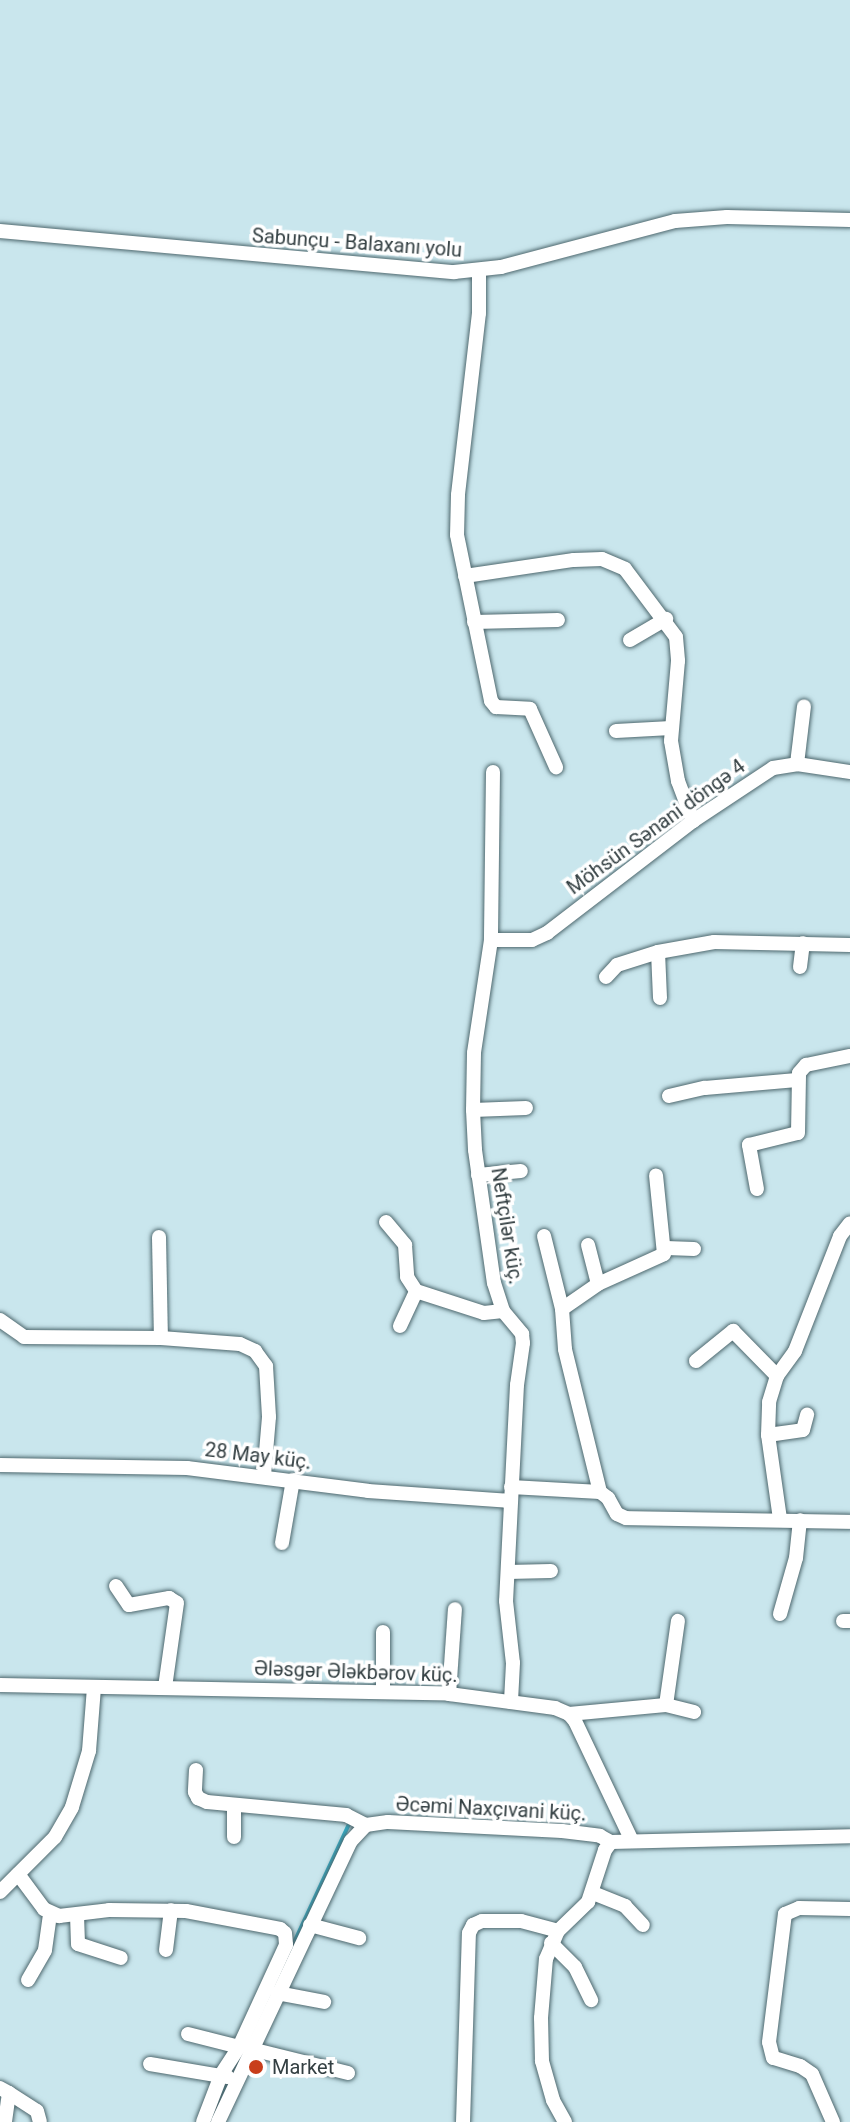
<!DOCTYPE html>
<meta charset="utf-8">
<style>
body{margin:0}
#map{position:relative;width:850px;height:2122px;overflow:hidden;background:#c9e6ed;font-family:Roboto,sans-serif}
div>[style]{position:absolute}
.stream>*{height:4px;margin:-2px;padding:0 2px;transform-origin:2px;border-radius:2px;background:#34a9c1}
.roads{filter:drop-shadow(0 0 2px #4e686e) drop-shadow(0 0 2px #4e686e)}
.minor>*{height:14px;margin:-7px;padding:0 7px;transform-origin:7px;border-radius:7px;background:#fff}
.dots>*{width:22px;height:22px;translate:-50% -50%;box-sizing:border-box;border:4px solid #fff;border-radius:50%}
span{translate:-50% -50%;white-space:nowrap;text-align:center;line-height:1.15;-webkit-text-stroke:7px #fff;paint-order:stroke}
.street-label{font-size:20px;color:#333f42}
.poi-label{font-size:20px;color:#333f42}
.left{translate:0 -50%;text-align:left}
</style>
<div id="map">
<div class="stream">
<div style="left:291px;top:1949px;width:138px;rotate:-65.1deg"></div>
<div style="left:236px;top:2066px;width:13px;rotate:-61deg"></div>
<div style="left:220px;top:2101px;width:22px;rotate:-66deg"></div>
</div>
<div class="roads">
<div class="minor">
<div style="left:0;top:231px;width:456px;rotate:5.2deg"></div>
<div style="left:454px;top:272px;width:47px;rotate:-6.1deg"></div>
<div style="left:501px;top:267px;width:180px;rotate:-14.8deg"></div>
<div style="left:675px;top:221px;width:52px;rotate:-4.4deg"></div>
<div style="left:727px;top:217px;width:123px;rotate:1.4deg"></div>
<div style="left:479px;top:270px;width:43px;rotate:90deg"></div>
<div style="left:479px;top:313px;width:183px;rotate:96.6deg"></div>
<div style="left:458px;top:495px;width:40px;rotate:91.4deg"></div>
<div style="left:457px;top:535px;width:169px;rotate:78.4deg"></div>
<div style="left:491px;top:701px;width:8px;rotate:50deg"></div>
<div style="left:496px;top:707px;width:34px;rotate:3deg"></div>
<div style="left:530px;top:709px;width:64px;rotate:65.9deg"></div>
<div style="left:465px;top:576px;width:110px;rotate:-8.4deg"></div>
<div style="left:574px;top:560px;width:28px;rotate:-2deg"></div>
<div style="left:602px;top:559px;width:25px;rotate:23deg"></div>
<div style="left:625px;top:569px;width:85px;rotate:53.1deg"></div>
<div style="left:676px;top:637px;width:24px;rotate:85deg"></div>
<div style="left:678px;top:661px;width:80px;rotate:95deg"></div>
<div style="left:671px;top:741px;width:41px;rotate:80.1deg"></div>
<div style="left:678px;top:781px;width:43px;rotate:69.4deg"></div>
<div style="left:474px;top:622px;width:84px;rotate:-1.4deg"></div>
<div style="left:630px;top:640px;width:42px;rotate:-30.3deg"></div>
<div style="left:616px;top:731px;width:55px;rotate:-3.1deg"></div>
<div style="left:797px;top:764px;width:58px;rotate:-83.1deg"></div>
<div style="left:493px;top:772px;width:168px;rotate:90.7deg"></div>
<div style="left:491px;top:940px;width:114px;rotate:98.6deg"></div>
<div style="left:474px;top:1053px;width:57px;rotate:91deg"></div>
<div style="left:473px;top:1110px;width:40px;rotate:87.1deg"></div>
<div style="left:475px;top:1150px;width:134px;rotate:81.9deg"></div>
<div style="left:494px;top:1283px;width:29px;rotate:72deg"></div>
<div style="left:503px;top:1311px;width:30px;rotate:50deg"></div>
<div style="left:522px;top:1334px;width:9px;rotate:84deg"></div>
<div style="left:523px;top:1343px;width:42px;rotate:98.1deg"></div>
<div style="left:517px;top:1385px;width:216px;rotate:92.9deg"></div>
<div style="left:506px;top:1601px;width:62px;rotate:83.6deg"></div>
<div style="left:513px;top:1663px;width:39px;rotate:93deg"></div>
<div style="left:491px;top:940px;width:41px"></div>
<div style="left:532px;top:940px;width:17px;rotate:-25deg"></div>
<div style="left:547px;top:933px;width:184px;rotate:-37.5deg"></div>
<div style="left:693px;top:821px;width:96px;rotate:-33.5deg"></div>
<div style="left:773px;top:768px;width:24px;rotate:-9deg"></div>
<div style="left:797px;top:764px;width:54px;rotate:8.6deg"></div>
<div style="left:658px;top:952px;width:46px;rotate:87.5deg"></div>
<div style="left:800px;top:967px;width:24px;rotate:-83deg"></div>
<div style="left:606px;top:977px;width:16px;rotate:-47deg"></div>
<div style="left:617px;top:965px;width:43px;rotate:-17.6deg"></div>
<div style="left:658px;top:952px;width:57px;rotate:-10.1deg"></div>
<div style="left:714px;top:942px;width:136px;rotate:1.3deg"></div>
<div style="left:669px;top:1096px;width:37px;rotate:-13deg"></div>
<div style="left:705px;top:1088px;width:92px;rotate:-5deg"></div>
<div style="left:473px;top:1110px;width:53px;rotate:-2.2deg"></div>
<div style="left:478px;top:1175px;width:43px;rotate:-5.3deg"></div>
<div style="left:757px;top:1189px;width:45px;rotate:-100.3deg"></div>
<div style="left:749px;top:1145px;width:50px;rotate:-13.8deg"></div>
<div style="left:798px;top:1133px;width:60px;rotate:-89deg"></div>
<div style="left:799px;top:1073px;width:11px;rotate:-49deg"></div>
<div style="left:806px;top:1065px;width:45px;rotate:-11.6deg"></div>
<div style="left:386px;top:1222px;width:30px;rotate:50deg"></div>
<div style="left:405px;top:1245px;width:32px;rotate:86deg"></div>
<div style="left:407px;top:1277px;width:17px;rotate:57deg"></div>
<div style="left:416px;top:1291px;width:71px;rotate:17.9deg"></div>
<div style="left:484px;top:1313px;width:19px;rotate:-6deg"></div>
<div style="left:544px;top:1236px;width:75px;rotate:76.1deg"></div>
<div style="left:159px;top:1237px;width:101px;rotate:88.9deg"></div>
<div style="left:588px;top:1245px;width:40px;rotate:75.6deg"></div>
<div style="left:666px;top:1248px;width:28px;rotate:2deg"></div>
<div style="left:0;top:1320px;width:29px;rotate:35deg"></div>
<div style="left:24px;top:1337px;width:137px;rotate:0.4deg"></div>
<div style="left:161px;top:1338px;width:79px;rotate:4.3deg"></div>
<div style="left:240px;top:1344px;width:17px;rotate:25deg"></div>
<div style="left:255px;top:1351px;width:19px;rotate:54deg"></div>
<div style="left:266px;top:1366px;width:51px;rotate:86.6deg"></div>
<div style="left:269px;top:1417px;width:58px;rotate:94.9deg"></div>
<div style="left:400px;top:1326px;width:38px;rotate:-65deg"></div>
<div style="left:696px;top:1361px;width:48px;rotate:-39deg"></div>
<div style="left:733px;top:1331px;width:63px;rotate:45.6deg"></div>
<div style="left:768px;top:1435px;width:35px;rotate:-8deg"></div>
<div style="left:803px;top:1430px;width:16px;rotate:-75deg"></div>
<div style="left:0;top:1465px;width:187px;rotate:0.9deg"></div>
<div style="left:187px;top:1468px;width:182px;rotate:7.2deg"></div>
<div style="left:368px;top:1491px;width:143px;rotate:4deg"></div>
<div style="left:511px;top:1487px;width:89px;rotate:3.2deg"></div>
<div style="left:600px;top:1492px;width:10px;rotate:37deg"></div>
<div style="left:608px;top:1498px;width:18px;rotate:61deg"></div>
<div style="left:617px;top:1514px;width:10px;rotate:24deg"></div>
<div style="left:626px;top:1518px;width:224px;rotate:1deg"></div>
<div style="left:600px;top:1492px;width:147px;rotate:-103.8deg"></div>
<div style="left:565px;top:1349px;width:40px;rotate:-94.3deg"></div>
<div style="left:562px;top:1309px;width:44px;rotate:-34.8deg"></div>
<div style="left:598px;top:1284px;width:72px;rotate:-24.4deg"></div>
<div style="left:664px;top:1254px;width:79px;rotate:-95.8deg"></div>
<div style="left:780px;top:1519px;width:85px;rotate:-98.1deg"></div>
<div style="left:768px;top:1435px;width:33px;rotate:-88deg"></div>
<div style="left:769px;top:1402px;width:27px;rotate:-73deg"></div>
<div style="left:777px;top:1376px;width:31px;rotate:-54deg"></div>
<div style="left:795px;top:1351px;width:123px;rotate:-68.6deg"></div>
<div style="left:840px;top:1236px;width:16px;rotate:-52deg"></div>
<div style="left:282px;top:1543px;width:64px;rotate:-80.1deg"></div>
<div style="left:508px;top:1572px;width:43px;rotate:-1.3deg"></div>
<div style="left:116px;top:1586px;width:23px;rotate:56deg"></div>
<div style="left:129px;top:1605px;width:41px;rotate:-9.9deg"></div>
<div style="left:169px;top:1598px;width:9px;rotate:32deg"></div>
<div style="left:177px;top:1603px;width:85px;rotate:98.1deg"></div>
<div style="left:780px;top:1614px;width:58px;rotate:-74.1deg"></div>
<div style="left:796px;top:1558px;width:38px;rotate:-84deg"></div>
<div style="left:843px;top:1621px;width:7px"></div>
<div style="left:383px;top:1632px;width:60px;rotate:90deg"></div>
<div style="left:0;top:1685px;width:449px;rotate:1.1deg"></div>
<div style="left:449px;top:1694px;width:107px;rotate:7.5deg"></div>
<div style="left:555px;top:1708px;width:15px;rotate:23deg"></div>
<div style="left:569px;top:1714px;width:9px;rotate:49deg"></div>
<div style="left:575px;top:1721px;width:131px;rotate:64.6deg"></div>
<div style="left:449px;top:1694px;width:85px;rotate:-86deg"></div>
<div style="left:666px;top:1705px;width:29px;rotate:14deg"></div>
<div style="left:569px;top:1714px;width:97px;rotate:-5.3deg"></div>
<div style="left:666px;top:1705px;width:85px;rotate:-81.9deg"></div>
<div style="left:196px;top:1770px;width:22px;rotate:93deg"></div>
<div style="left:195px;top:1792px;width:7px;rotate:63deg"></div>
<div style="left:198px;top:1798px;width:10px;rotate:24deg"></div>
<div style="left:207px;top:1802px;width:140px;rotate:5.3deg"></div>
<div style="left:346px;top:1815px;width:22px;rotate:27deg"></div>
<div style="left:234px;top:1807px;width:30px;rotate:90deg"></div>
<div style="left:18px;top:1874px;width:44px;rotate:53.4deg"></div>
<div style="left:44px;top:1909px;width:17px;rotate:25deg"></div>
<div style="left:59px;top:1916px;width:50px;rotate:-6.8deg"></div>
<div style="left:109px;top:1910px;width:77px;rotate:0.7deg"></div>
<div style="left:186px;top:1911px;width:96px;rotate:10.8deg"></div>
<div style="left:280px;top:1929px;width:6px;rotate:39deg"></div>
<div style="left:285px;top:1933px;width:12px;rotate:85deg"></div>
<div style="left:286px;top:1945px;width:112px;rotate:114.7deg"></div>
<div style="left:239px;top:2047px;width:33px;rotate:123deg"></div>
<div style="left:221px;top:2075px;width:50px;rotate:111deg"></div>
<div style="left:0;top:1892px;width:78px;rotate:-45deg"></div>
<div style="left:55px;top:1837px;width:34px;rotate:-60deg"></div>
<div style="left:72px;top:1807px;width:59px;rotate:-73.1deg"></div>
<div style="left:89px;top:1751px;width:64px;rotate:-85.5deg"></div>
<div style="left:593px;top:1893px;width:35px;rotate:22deg"></div>
<div style="left:625px;top:1906px;width:26px;rotate:47deg"></div>
<div style="left:77px;top:1915px;width:29px;rotate:88deg"></div>
<div style="left:78px;top:1944px;width:45px;rotate:18deg"></div>
<div style="left:310px;top:1925px;width:51px;rotate:14.9deg"></div>
<div style="left:551px;top:1943px;width:34px;rotate:45deg"></div>
<div style="left:575px;top:1967px;width:37px;rotate:64deg"></div>
<div style="left:166px;top:1950px;width:40px;rotate:-82.9deg"></div>
<div style="left:28px;top:1980px;width:34px;rotate:-60deg"></div>
<div style="left:45px;top:1950px;width:36px;rotate:-82deg"></div>
<div style="left:277px;top:1993px;width:48px;rotate:10.8deg"></div>
<div style="left:188px;top:2034px;width:53px;rotate:14.3deg"></div>
<div style="left:251px;top:2049px;width:100px;rotate:13.9deg"></div>
<div style="left:150px;top:2064px;width:79px;rotate:9.5deg"></div>
<div style="left:0;top:2088px;width:10px;rotate:29deg"></div>
<div style="left:9px;top:2093px;width:29px;rotate:98deg"></div>
<div style="left:9px;top:2093px;width:33px;rotate:33deg"></div>
<div style="left:37px;top:2111px;width:11px;rotate:75deg"></div>
<div style="left:218px;top:2122px;width:311px;rotate:-64.7deg"></div>
<div style="left:351px;top:1841px;width:22px;rotate:-47deg"></div>
<div style="left:366px;top:1825px;width:22px;rotate:-8deg"></div>
<div style="left:388px;top:1822px;width:174px;rotate:3deg"></div>
<div style="left:562px;top:1831px;width:38px;rotate:7deg"></div>
<div style="left:600px;top:1836px;width:13px;rotate:29deg"></div>
<div style="left:611px;top:1842px;width:239px;rotate:-1.4deg"></div>
<div style="left:463px;top:2122px;width:189px;rotate:-88.2deg"></div>
<div style="left:469px;top:1933px;width:9px;rotate:-63deg"></div>
<div style="left:473px;top:1925px;width:10px;rotate:-24deg"></div>
<div style="left:482px;top:1921px;width:39px"></div>
<div style="left:521px;top:1921px;width:38px;rotate:15deg"></div>
<div style="left:565px;top:2122px;width:25px;rotate:-119deg"></div>
<div style="left:553px;top:2100px;width:41px;rotate:-105.8deg"></div>
<div style="left:542px;top:2061px;width:43px;rotate:-91.3deg"></div>
<div style="left:541px;top:2018px;width:59px;rotate:-85.2deg"></div>
<div style="left:546px;top:1959px;width:30px;rotate:-67deg"></div>
<div style="left:558px;top:1931px;width:42px;rotate:-44deg"></div>
<div style="left:588px;top:1902px;width:55px;rotate:-71.9deg"></div>
<div style="left:605px;top:1850px;width:10px;rotate:-53deg"></div>
<div style="left:833px;top:2122px;width:52px;rotate:-113.6deg"></div>
<div style="left:812px;top:2074px;width:14px;rotate:-146deg"></div>
<div style="left:800px;top:2066px;width:28px;rotate:-163deg"></div>
<div style="left:773px;top:2058px;width:16px;rotate:-104deg"></div>
<div style="left:769px;top:2042px;width:129px;rotate:-82.9deg"></div>
<div style="left:785px;top:1914px;width:15px;rotate:-23deg"></div>
<div style="left:799px;top:1908px;width:51px;rotate:1.1deg"></div>
</div>
</div>
<div class="dots">
<div style="left:256px;top:2067px;background:#c83e1b"></div>
</div>
<div class="street-label">
<span style="left:357px;top:243px;rotate:4deg">Sabunçu - Balaxanı yolu</span>
<span style="left:656px;top:827px;rotate:-36deg">Möhsün Sənani döngə 4</span>
<span style="left:507px;top:1226px;rotate:81deg">Neftçilər küç.</span>
<span style="left:258px;top:1456px;rotate:7deg">28 May küç.</span>
<span style="left:356px;top:1672px;rotate:2deg">Ələsgər Ələkbərov küç.</span>
<span style="left:491px;top:1809px;rotate:3deg">Əcəmi Naxçıvani küç.</span>
</div>
<div class="poi-label">
<span class="left" style="left:272px;top:2067px">Market</span>
</div>
</div>
